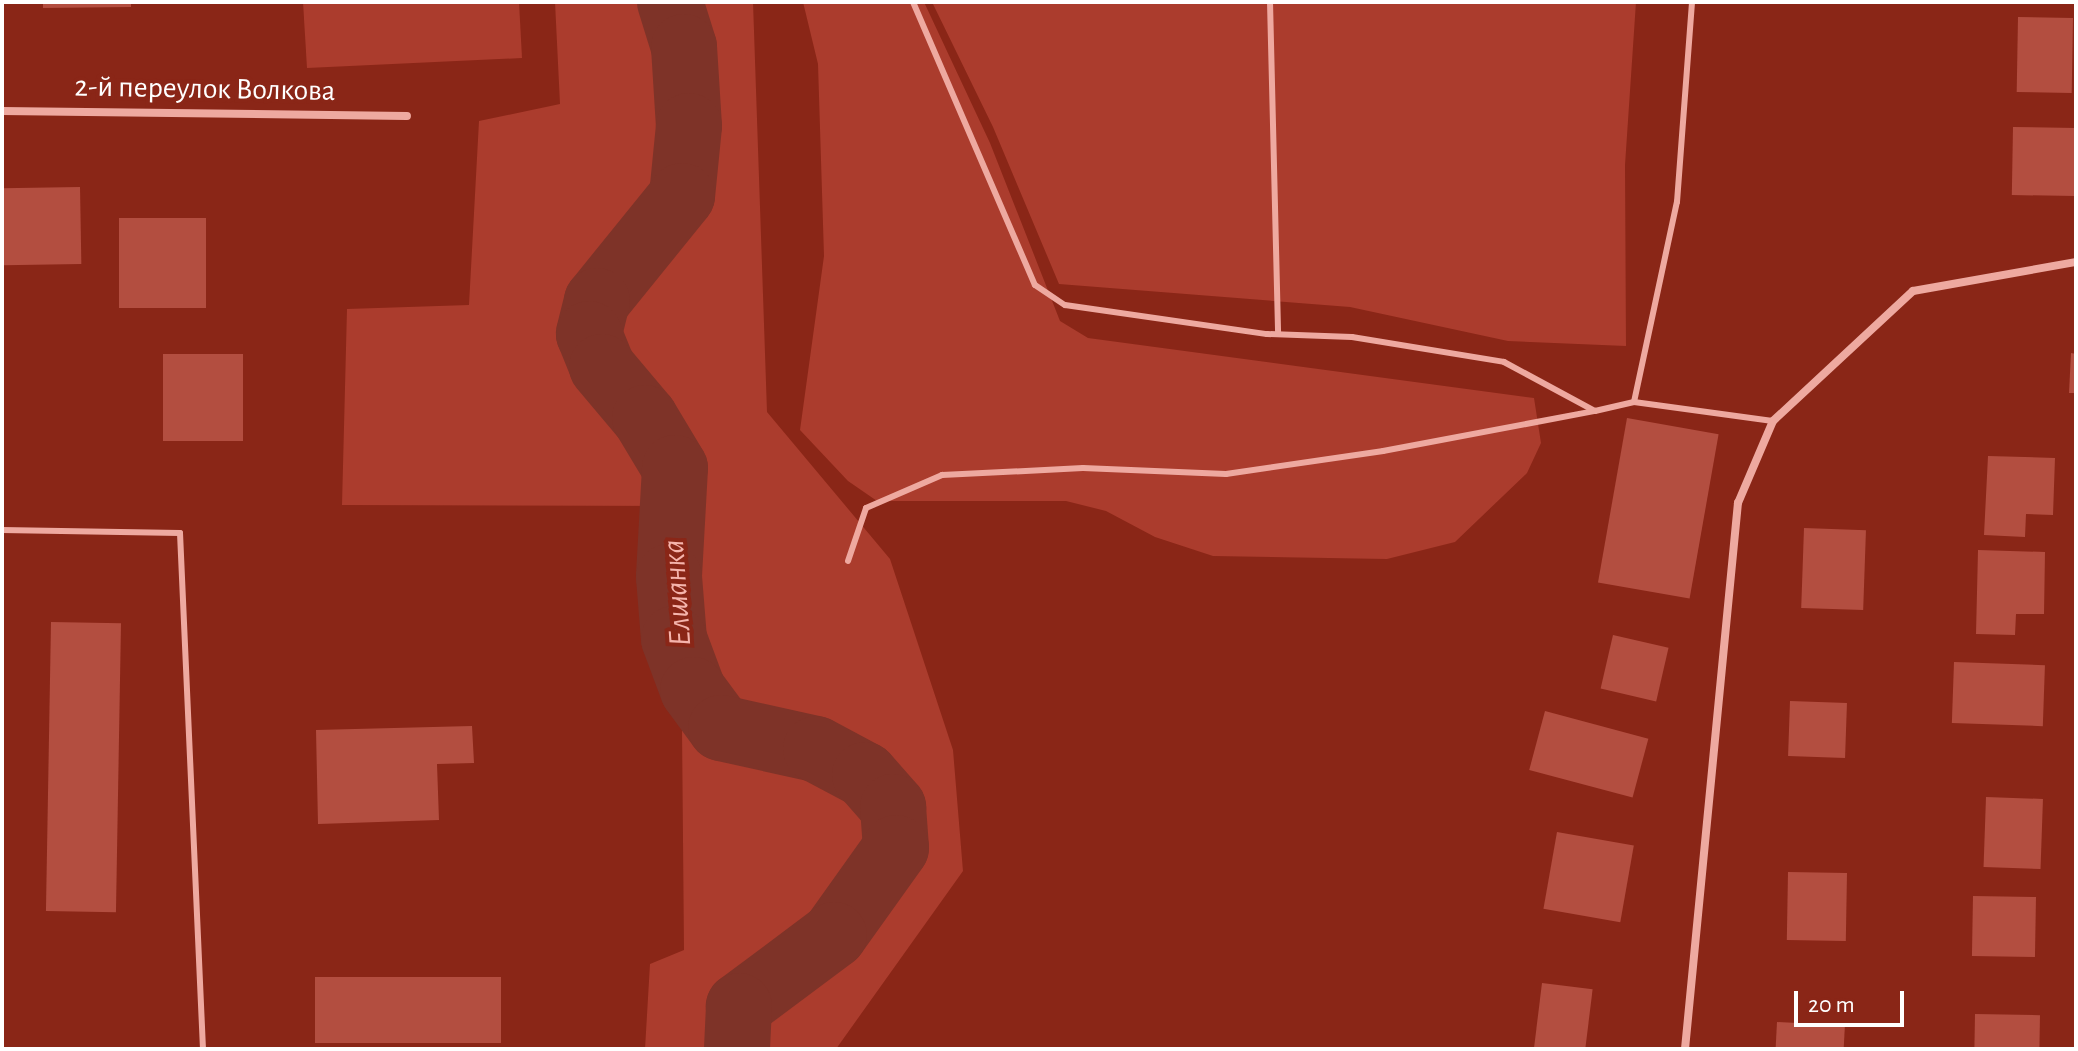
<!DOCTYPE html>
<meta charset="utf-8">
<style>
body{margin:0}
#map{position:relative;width:2078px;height:1051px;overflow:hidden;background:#8a2617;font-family:"Alegreya Sans",sans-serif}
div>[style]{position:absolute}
.green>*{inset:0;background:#ab3c2d}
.river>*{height:66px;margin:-33px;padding:0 33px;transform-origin:33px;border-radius:33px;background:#7e3328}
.building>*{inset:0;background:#b34e40;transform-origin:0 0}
.lane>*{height:6px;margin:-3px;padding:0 3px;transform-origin:3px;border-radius:3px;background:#eea9a0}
.street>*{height:8px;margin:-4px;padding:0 4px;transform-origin:4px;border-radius:4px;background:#eea9a0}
span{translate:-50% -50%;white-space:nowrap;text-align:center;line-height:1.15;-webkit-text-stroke:8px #8a2617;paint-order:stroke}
.street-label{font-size:30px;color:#fff}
.water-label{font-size:32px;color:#f5b4ac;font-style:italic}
.frame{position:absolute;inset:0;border:4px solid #fff;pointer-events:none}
.scale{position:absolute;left:1794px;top:991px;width:110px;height:36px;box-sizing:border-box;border:4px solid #fff;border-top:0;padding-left:10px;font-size:24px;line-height:28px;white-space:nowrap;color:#fff;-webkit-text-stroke:6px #8a2617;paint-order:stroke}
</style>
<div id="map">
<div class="green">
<div style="clip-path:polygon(303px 2px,519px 2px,522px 58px,307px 68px)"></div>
<div style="clip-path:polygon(555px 2px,753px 2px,767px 412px,890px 559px,953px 750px,963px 871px,836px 1049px,645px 1049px,650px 964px,684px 950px,680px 506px,342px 505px,347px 309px,469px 305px,479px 121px,560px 104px)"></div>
<div style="clip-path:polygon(803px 2px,924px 2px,990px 143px,1060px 321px,1088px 338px,1534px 398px,1541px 443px,1527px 473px,1455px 542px,1387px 559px,1213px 556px,1155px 537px,1106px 511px,1066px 501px,877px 501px,848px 481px,800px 430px,824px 256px,818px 64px)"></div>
<div style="clip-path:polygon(932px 2px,1636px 2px,1625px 165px,1626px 346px,1508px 341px,1350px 307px,1059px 284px,993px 127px)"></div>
</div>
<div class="river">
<div style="left:670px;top:2px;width:47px;rotate:72.7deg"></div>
<div style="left:684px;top:47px;width:79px;rotate:86.4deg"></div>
<div style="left:689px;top:126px;width:70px;rotate:95.7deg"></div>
<div style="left:682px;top:196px;width:135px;rotate:129deg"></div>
<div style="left:597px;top:301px;width:34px;rotate:104deg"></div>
<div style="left:589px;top:334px;width:35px;rotate:68deg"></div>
<div style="left:602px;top:367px;width:67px;rotate:49.9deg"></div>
<div style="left:645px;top:418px;width:58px;rotate:59deg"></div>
<div style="left:675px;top:468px;width:109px;rotate:93.2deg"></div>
<div style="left:669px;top:577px;width:62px;rotate:85.4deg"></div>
<div style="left:674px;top:639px;width:54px;rotate:69.6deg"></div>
<div style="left:693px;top:690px;width:47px;rotate:53.6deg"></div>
<div style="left:721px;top:728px;width:97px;rotate:12.5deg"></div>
<div style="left:816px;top:749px;width:55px;rotate:28deg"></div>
<div style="left:865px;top:775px;width:43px;rotate:48.8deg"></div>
<div style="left:893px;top:807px;width:41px;rotate:85.8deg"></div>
<div style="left:896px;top:848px;width:107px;rotate:125.5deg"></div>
<div style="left:834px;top:935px;width:119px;rotate:143.2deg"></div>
<div style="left:739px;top:1006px;width:43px;rotate:92.7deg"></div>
</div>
<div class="building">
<div style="clip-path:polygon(43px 2px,131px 2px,131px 7px,43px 8px)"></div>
<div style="left:2018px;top:17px;width:55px;height:75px;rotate:1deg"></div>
<div style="left:2013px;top:127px;width:63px;height:68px;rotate:1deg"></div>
<div style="left:80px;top:187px;width:77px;height:78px;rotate:89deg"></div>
<div style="left:119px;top:218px;width:87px;height:90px"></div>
<div style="clip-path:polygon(2071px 353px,2076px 354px,2076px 393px,2069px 393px)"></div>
<div style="left:163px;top:354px;width:80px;height:87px"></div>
<div style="left:1627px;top:418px;width:93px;height:167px;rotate:10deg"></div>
<div style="clip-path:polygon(1988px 456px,2055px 458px,2053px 515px,2026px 514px,2025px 537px,1984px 535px)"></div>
<div style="left:1804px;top:528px;width:62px;height:80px;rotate:2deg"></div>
<div style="clip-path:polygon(1978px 550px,2045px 552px,2044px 614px,2016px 614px,2015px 635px,1976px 634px)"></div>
<div style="left:51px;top:622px;width:70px;height:289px;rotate:1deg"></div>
<div style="left:1613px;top:635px;width:57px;height:55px;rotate:13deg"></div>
<div style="left:1954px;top:662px;width:91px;height:61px;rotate:2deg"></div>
<div style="left:1790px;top:701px;width:57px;height:55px;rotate:2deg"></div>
<div style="left:1545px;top:711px;width:107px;height:61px;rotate:15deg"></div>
<div style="clip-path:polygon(472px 726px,474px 763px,437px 764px,439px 820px,318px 824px,316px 730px)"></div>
<div style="left:1986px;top:797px;width:57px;height:70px;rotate:2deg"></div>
<div style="left:1557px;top:832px;width:78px;height:78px;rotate:10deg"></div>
<div style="left:1788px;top:872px;width:59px;height:68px;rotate:1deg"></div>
<div style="left:1973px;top:896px;width:63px;height:60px;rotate:1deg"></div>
<div style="left:315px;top:977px;width:186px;height:66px"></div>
<div style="left:1542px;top:983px;width:51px;height:66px;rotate:7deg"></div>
<div style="left:1975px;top:1014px;width:65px;height:35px;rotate:1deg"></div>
<div style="left:1777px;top:1022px;width:68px;height:27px;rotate:3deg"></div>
</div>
<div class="lane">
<div style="left:913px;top:2px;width:308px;rotate:66.7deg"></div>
<div style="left:1035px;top:285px;width:36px;rotate:34deg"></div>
<div style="left:1065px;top:305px;width:204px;rotate:8.2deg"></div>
<div style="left:1267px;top:334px;width:85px;rotate:2deg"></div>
<div style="left:1352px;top:337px;width:154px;rotate:9.3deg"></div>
<div style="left:1504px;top:362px;width:103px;rotate:28.3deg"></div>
<div style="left:1595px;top:411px;width:40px;rotate:-13deg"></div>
<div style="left:1634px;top:402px;width:140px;rotate:7.8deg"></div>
<div style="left:1270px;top:2px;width:332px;rotate:88.6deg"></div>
<div style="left:1634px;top:402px;width:205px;rotate:-77.9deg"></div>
<div style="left:1677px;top:202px;width:201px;rotate:-85.7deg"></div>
<div style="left:2px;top:530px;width:178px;rotate:1deg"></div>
<div style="left:180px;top:533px;width:517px;rotate:87.45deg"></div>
<div style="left:848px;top:561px;width:56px;rotate:-71.2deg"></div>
<div style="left:866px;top:508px;width:83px;rotate:-23.5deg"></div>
<div style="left:942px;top:475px;width:141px;rotate:-2.8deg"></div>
<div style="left:1083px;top:468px;width:143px;rotate:2.4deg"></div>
<div style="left:1226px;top:474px;width:159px;rotate:-8.3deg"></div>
<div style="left:1383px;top:451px;width:216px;rotate:-10.7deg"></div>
</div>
<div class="street">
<div style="left:2px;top:111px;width:405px;rotate:0.7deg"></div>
<div style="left:1685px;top:1049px;width:549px;rotate:-84.46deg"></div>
<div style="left:1738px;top:503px;width:89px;rotate:-66.9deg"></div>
<div style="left:1773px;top:421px;width:191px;rotate:-42.9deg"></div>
<div style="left:1913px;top:291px;width:166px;rotate:-10.1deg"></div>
</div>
<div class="street-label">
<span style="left:205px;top:89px;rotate:1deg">2-й переулок Волкова</span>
</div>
<div class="water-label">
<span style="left:677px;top:593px;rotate:-94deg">Елшанка</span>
</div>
<div class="frame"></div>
<div class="scale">20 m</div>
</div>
